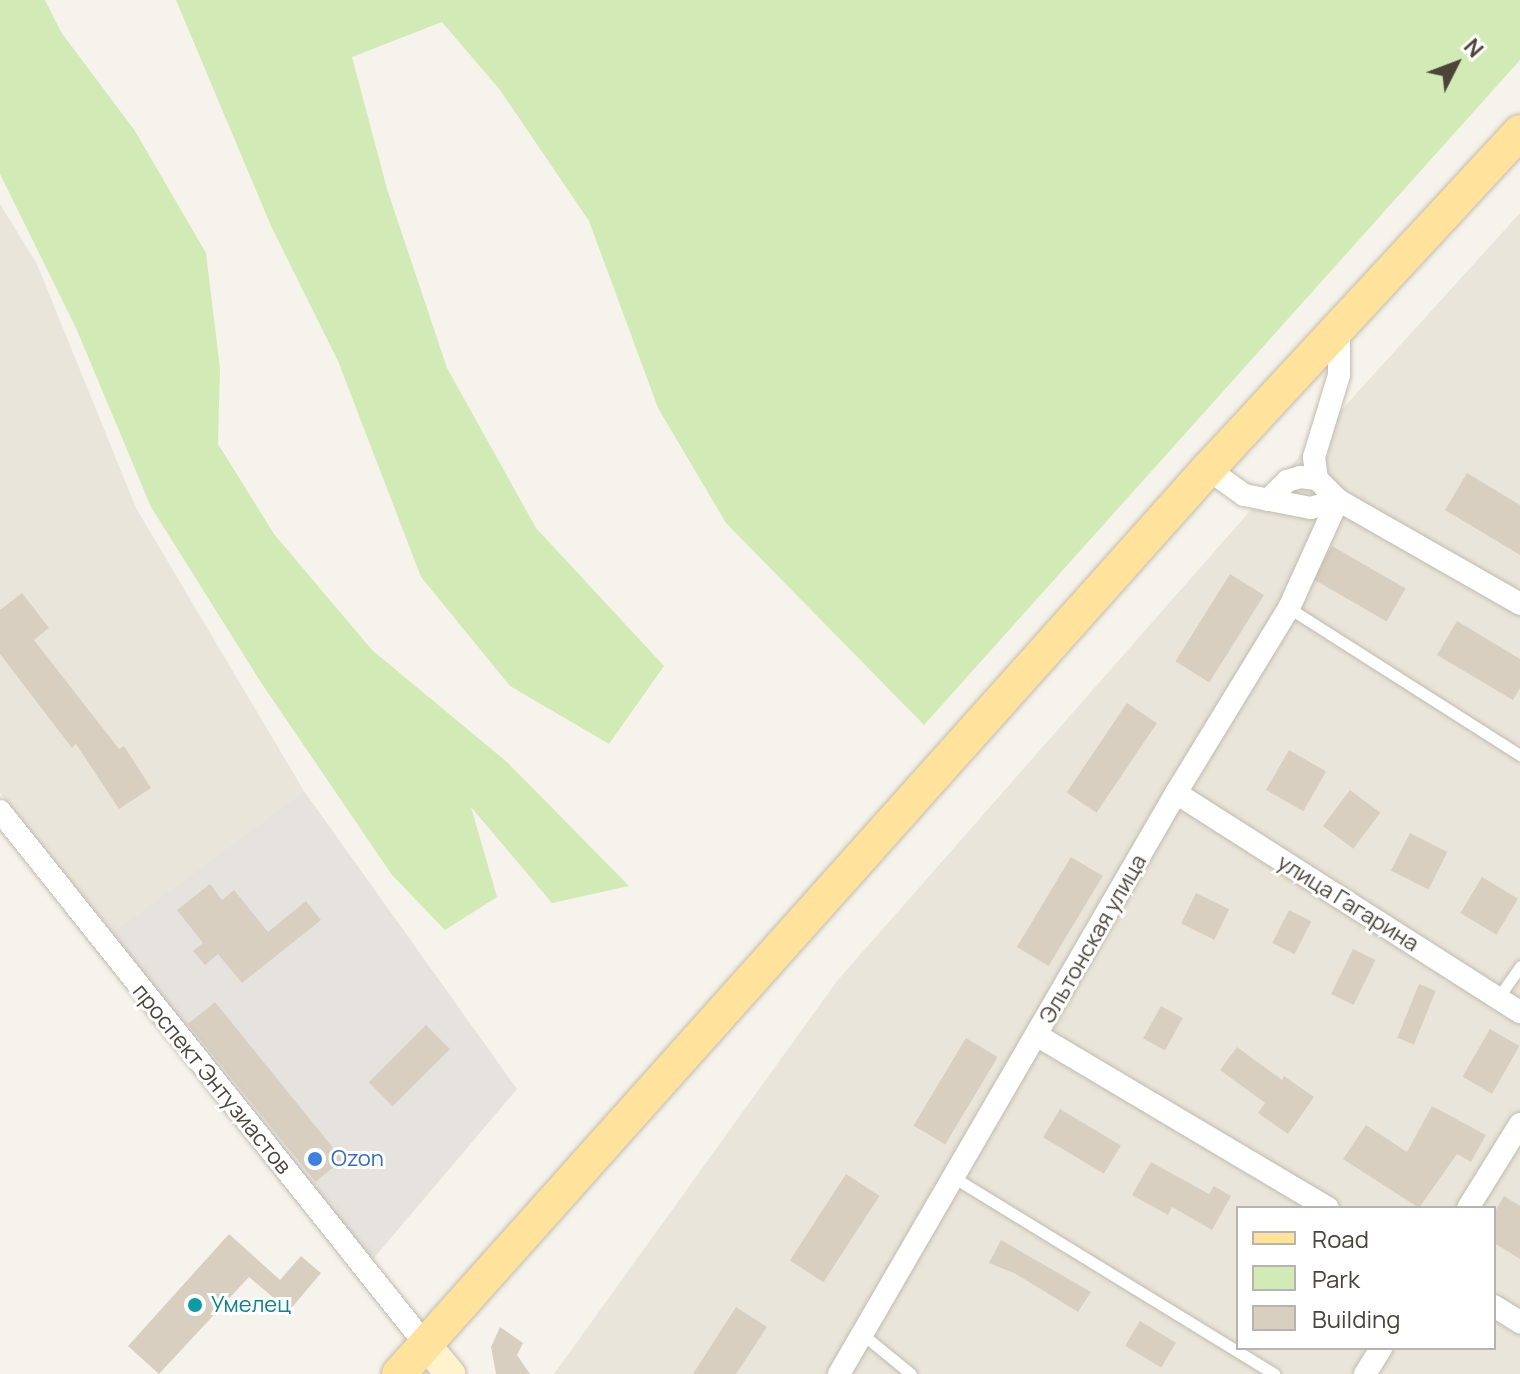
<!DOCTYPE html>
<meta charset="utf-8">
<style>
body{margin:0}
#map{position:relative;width:1520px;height:1374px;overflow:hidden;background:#f6f3ec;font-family:Manrope,sans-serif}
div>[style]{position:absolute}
.residential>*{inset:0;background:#eae5da}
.industrial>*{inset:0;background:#e6e2dd}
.green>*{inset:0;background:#d2eab5}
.building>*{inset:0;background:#d8cfc1;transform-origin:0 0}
.roads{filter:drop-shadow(0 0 2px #c2bbae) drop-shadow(0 0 2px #c2bbae)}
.lane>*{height:11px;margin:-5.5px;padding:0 5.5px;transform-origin:5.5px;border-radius:5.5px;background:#fff}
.street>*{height:22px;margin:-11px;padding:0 11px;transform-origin:11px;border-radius:11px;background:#fff}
.secondary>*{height:30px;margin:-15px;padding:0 15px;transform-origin:15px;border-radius:15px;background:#fff3cd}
.primary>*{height:34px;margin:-17px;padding:0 17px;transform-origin:17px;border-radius:17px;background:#ffe39c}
.dots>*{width:22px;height:22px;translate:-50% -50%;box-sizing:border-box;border:4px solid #fff;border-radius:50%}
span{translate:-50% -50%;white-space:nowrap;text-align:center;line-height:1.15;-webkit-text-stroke:6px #fff;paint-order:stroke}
.street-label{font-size:22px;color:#4b4439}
.shop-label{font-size:22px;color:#366cbe}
.left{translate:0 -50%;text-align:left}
.culture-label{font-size:22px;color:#0d838f}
.legend{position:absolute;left:1236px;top:1206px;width:260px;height:144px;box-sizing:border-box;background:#fff;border:2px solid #b7b4b0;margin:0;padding:10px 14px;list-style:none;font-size:24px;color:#4b4439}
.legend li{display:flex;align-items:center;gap:16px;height:40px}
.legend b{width:40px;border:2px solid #b7b4b0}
.north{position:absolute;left:1416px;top:24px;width:80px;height:80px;-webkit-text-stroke:6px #fff;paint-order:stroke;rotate:48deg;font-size:22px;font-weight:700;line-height:32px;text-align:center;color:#4b4439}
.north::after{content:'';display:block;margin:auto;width:28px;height:36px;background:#4b4439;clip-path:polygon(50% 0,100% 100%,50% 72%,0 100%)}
</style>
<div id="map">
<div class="residential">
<div style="clip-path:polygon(0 204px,37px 264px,136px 508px,304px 791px,110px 934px,0 793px)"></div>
<div style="clip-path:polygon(evenodd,1520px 213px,1520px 1374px,554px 1374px,837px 981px,1257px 503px,1520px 213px,1238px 1208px,1494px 1208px,1494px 1348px,1238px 1348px,1238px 1208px)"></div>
</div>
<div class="industrial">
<div style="clip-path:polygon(304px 791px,517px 1089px,368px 1265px,110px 934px)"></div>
</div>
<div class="green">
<div style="clip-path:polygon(0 0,45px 0,61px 32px,135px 131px,206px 253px,220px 368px,218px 444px,274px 534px,372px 650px,507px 762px,629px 886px,552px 903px,471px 807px,497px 897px,445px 930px,392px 875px,260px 681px,151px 507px,76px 328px,0 174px)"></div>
<div style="clip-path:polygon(176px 0,1520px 0,1520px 60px,924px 725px,726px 523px,658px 408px,589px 221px,500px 90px,442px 22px,352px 57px,387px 189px,447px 368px,536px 528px,664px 666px,609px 744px,510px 686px,421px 577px,338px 361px,271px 226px)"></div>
</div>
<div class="building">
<div style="clip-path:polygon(1467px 473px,1520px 505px,1520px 555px,1445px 510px)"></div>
<div style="left:1332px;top:546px;width:85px;height:38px;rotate:30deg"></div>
<div style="left:1230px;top:574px;width:40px;height:103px;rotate:32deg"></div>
<div style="clip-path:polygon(22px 593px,49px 628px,34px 640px,119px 749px,124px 746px,151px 788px,119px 809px,76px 744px,72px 748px,0 654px,0 610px)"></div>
<div style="clip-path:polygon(1457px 621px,1520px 659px,1520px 688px,1513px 700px,1437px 655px)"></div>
<div style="left:1127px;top:703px;width:36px;height:108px;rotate:34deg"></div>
<div style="left:1289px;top:750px;width:43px;height:46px;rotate:30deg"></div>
<div style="left:1350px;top:790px;width:38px;height:45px;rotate:37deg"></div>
<div style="left:1410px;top:833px;width:42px;height:42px;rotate:27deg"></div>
<div style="left:1071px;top:857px;width:37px;height:105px;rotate:31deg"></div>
<div style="left:1482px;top:877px;width:42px;height:42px;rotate:31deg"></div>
<div style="clip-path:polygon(210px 884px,222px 900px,234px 890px,268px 932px,306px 901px,321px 920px,242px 983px,218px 954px,205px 965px,193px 951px,203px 943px,177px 910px)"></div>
<div style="left:1196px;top:893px;width:37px;height:34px;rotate:26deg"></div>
<div style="left:1289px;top:910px;width:25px;height:37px;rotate:27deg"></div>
<div style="left:1353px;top:949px;width:25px;height:50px;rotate:26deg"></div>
<div style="left:1419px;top:984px;width:18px;height:58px;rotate:22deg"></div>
<div style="left:215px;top:1002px;width:203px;height:35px;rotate:51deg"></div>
<div style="left:1161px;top:1006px;width:25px;height:37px;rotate:29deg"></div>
<div style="left:426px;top:1025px;width:34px;height:81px;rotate:45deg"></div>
<div style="left:1490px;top:1029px;width:34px;height:55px;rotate:30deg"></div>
<div style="left:966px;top:1038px;width:37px;height:102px;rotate:31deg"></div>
<div style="clip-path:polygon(1237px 1047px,1282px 1080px,1284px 1076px,1314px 1097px,1288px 1134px,1258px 1113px,1265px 1103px,1220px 1070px)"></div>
<div style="clip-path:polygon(1432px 1106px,1486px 1135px,1471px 1162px,1457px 1154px,1419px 1208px,1343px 1159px,1366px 1125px,1407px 1152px)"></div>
<div style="left:1060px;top:1109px;width:71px;height:33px;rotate:31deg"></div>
<div style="clip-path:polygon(1151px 1162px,1209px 1194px,1214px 1186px,1231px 1196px,1212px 1230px,1172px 1207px,1168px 1215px,1132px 1195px)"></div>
<div style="left:846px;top:1174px;width:40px;height:103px;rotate:33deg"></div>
<div style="clip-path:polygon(1504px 1196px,1520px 1206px,1520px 1259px,1494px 1243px,1494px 1213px)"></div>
<div style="clip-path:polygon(229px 1234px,280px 1280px,301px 1256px,321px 1273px,289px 1311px,249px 1277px,159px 1374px,128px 1346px)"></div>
<div style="clip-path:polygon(1001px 1240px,1091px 1292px,1078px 1312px,1016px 1274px,989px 1263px)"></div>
<div style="clip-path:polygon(736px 1307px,767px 1327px,736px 1374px,693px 1374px)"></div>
<div style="left:1140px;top:1321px;width:42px;height:29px;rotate:31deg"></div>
<div style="clip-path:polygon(500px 1327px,523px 1343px,517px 1355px,530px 1374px,496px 1374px,491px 1347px)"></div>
</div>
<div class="roads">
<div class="lane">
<div style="left:1289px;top:608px;width:274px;rotate:32.5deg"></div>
<div style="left:1498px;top:998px;width:39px;rotate:-55deg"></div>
<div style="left:953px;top:1177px;width:377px;rotate:31.5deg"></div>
<div style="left:862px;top:1334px;width:63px;rotate:39.2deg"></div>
</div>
<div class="street">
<div style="left:1208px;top:469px;width:44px;rotate:35.8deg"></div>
<div style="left:1244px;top:495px;width:68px;rotate:11deg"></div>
<div style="left:1311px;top:508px;width:28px;rotate:-17deg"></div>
<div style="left:1338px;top:500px;width:210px;rotate:29.7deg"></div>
<div style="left:1268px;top:500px;width:27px;rotate:-45deg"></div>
<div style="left:1287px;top:481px;width:14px;rotate:-17deg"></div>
<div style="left:1300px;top:477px;width:17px;rotate:7deg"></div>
<div style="left:1176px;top:793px;width:408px;rotate:32.5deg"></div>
<div style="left:0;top:811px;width:683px;rotate:51.42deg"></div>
<div style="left:1038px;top:1036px;width:337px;rotate:30.7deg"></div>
<div style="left:1468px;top:1208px;width:99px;rotate:-58.2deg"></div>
<div style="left:1494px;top:1306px;width:31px;rotate:32deg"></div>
<div style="left:839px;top:1374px;width:672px;rotate:-59.88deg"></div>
<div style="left:1176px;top:793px;width:217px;rotate:-58.6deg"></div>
<div style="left:1289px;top:608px;width:119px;rotate:-65.6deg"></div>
<div style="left:1338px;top:500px;width:30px;rotate:-135deg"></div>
<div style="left:1317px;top:479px;width:22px;rotate:-98deg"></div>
<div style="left:1314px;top:457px;width:86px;rotate:-73deg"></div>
<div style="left:1339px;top:375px;width:46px;rotate:-90deg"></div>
<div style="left:1365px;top:1374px;width:31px;rotate:-58deg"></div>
</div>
<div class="secondary">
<div style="left:426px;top:1345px;width:38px;rotate:50deg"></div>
</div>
<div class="primary">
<div style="left:399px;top:1374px;width:1214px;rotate:-48.21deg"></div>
<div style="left:1208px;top:469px;width:459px;rotate:-47.2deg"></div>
</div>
</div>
<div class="dots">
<div style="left:315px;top:1159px;background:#3f7fe0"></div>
<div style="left:195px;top:1305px;background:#0f9aa8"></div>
</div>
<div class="street-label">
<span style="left:1348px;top:903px;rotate:32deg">улица Гагарина</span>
<span style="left:1093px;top:939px;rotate:-60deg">Эльтонская улица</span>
<span style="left:212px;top:1079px;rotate:51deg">проспект Энтузиастов</span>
</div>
<div class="shop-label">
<span class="left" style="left:331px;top:1159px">Ozon</span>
</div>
<div class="culture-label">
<span class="left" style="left:211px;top:1305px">Умелец</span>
</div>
<ul class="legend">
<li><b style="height:10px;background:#ffe39c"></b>Road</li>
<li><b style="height:22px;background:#d2eab5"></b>Park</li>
<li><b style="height:22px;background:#d8cfc1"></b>Building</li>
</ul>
<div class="north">N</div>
</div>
